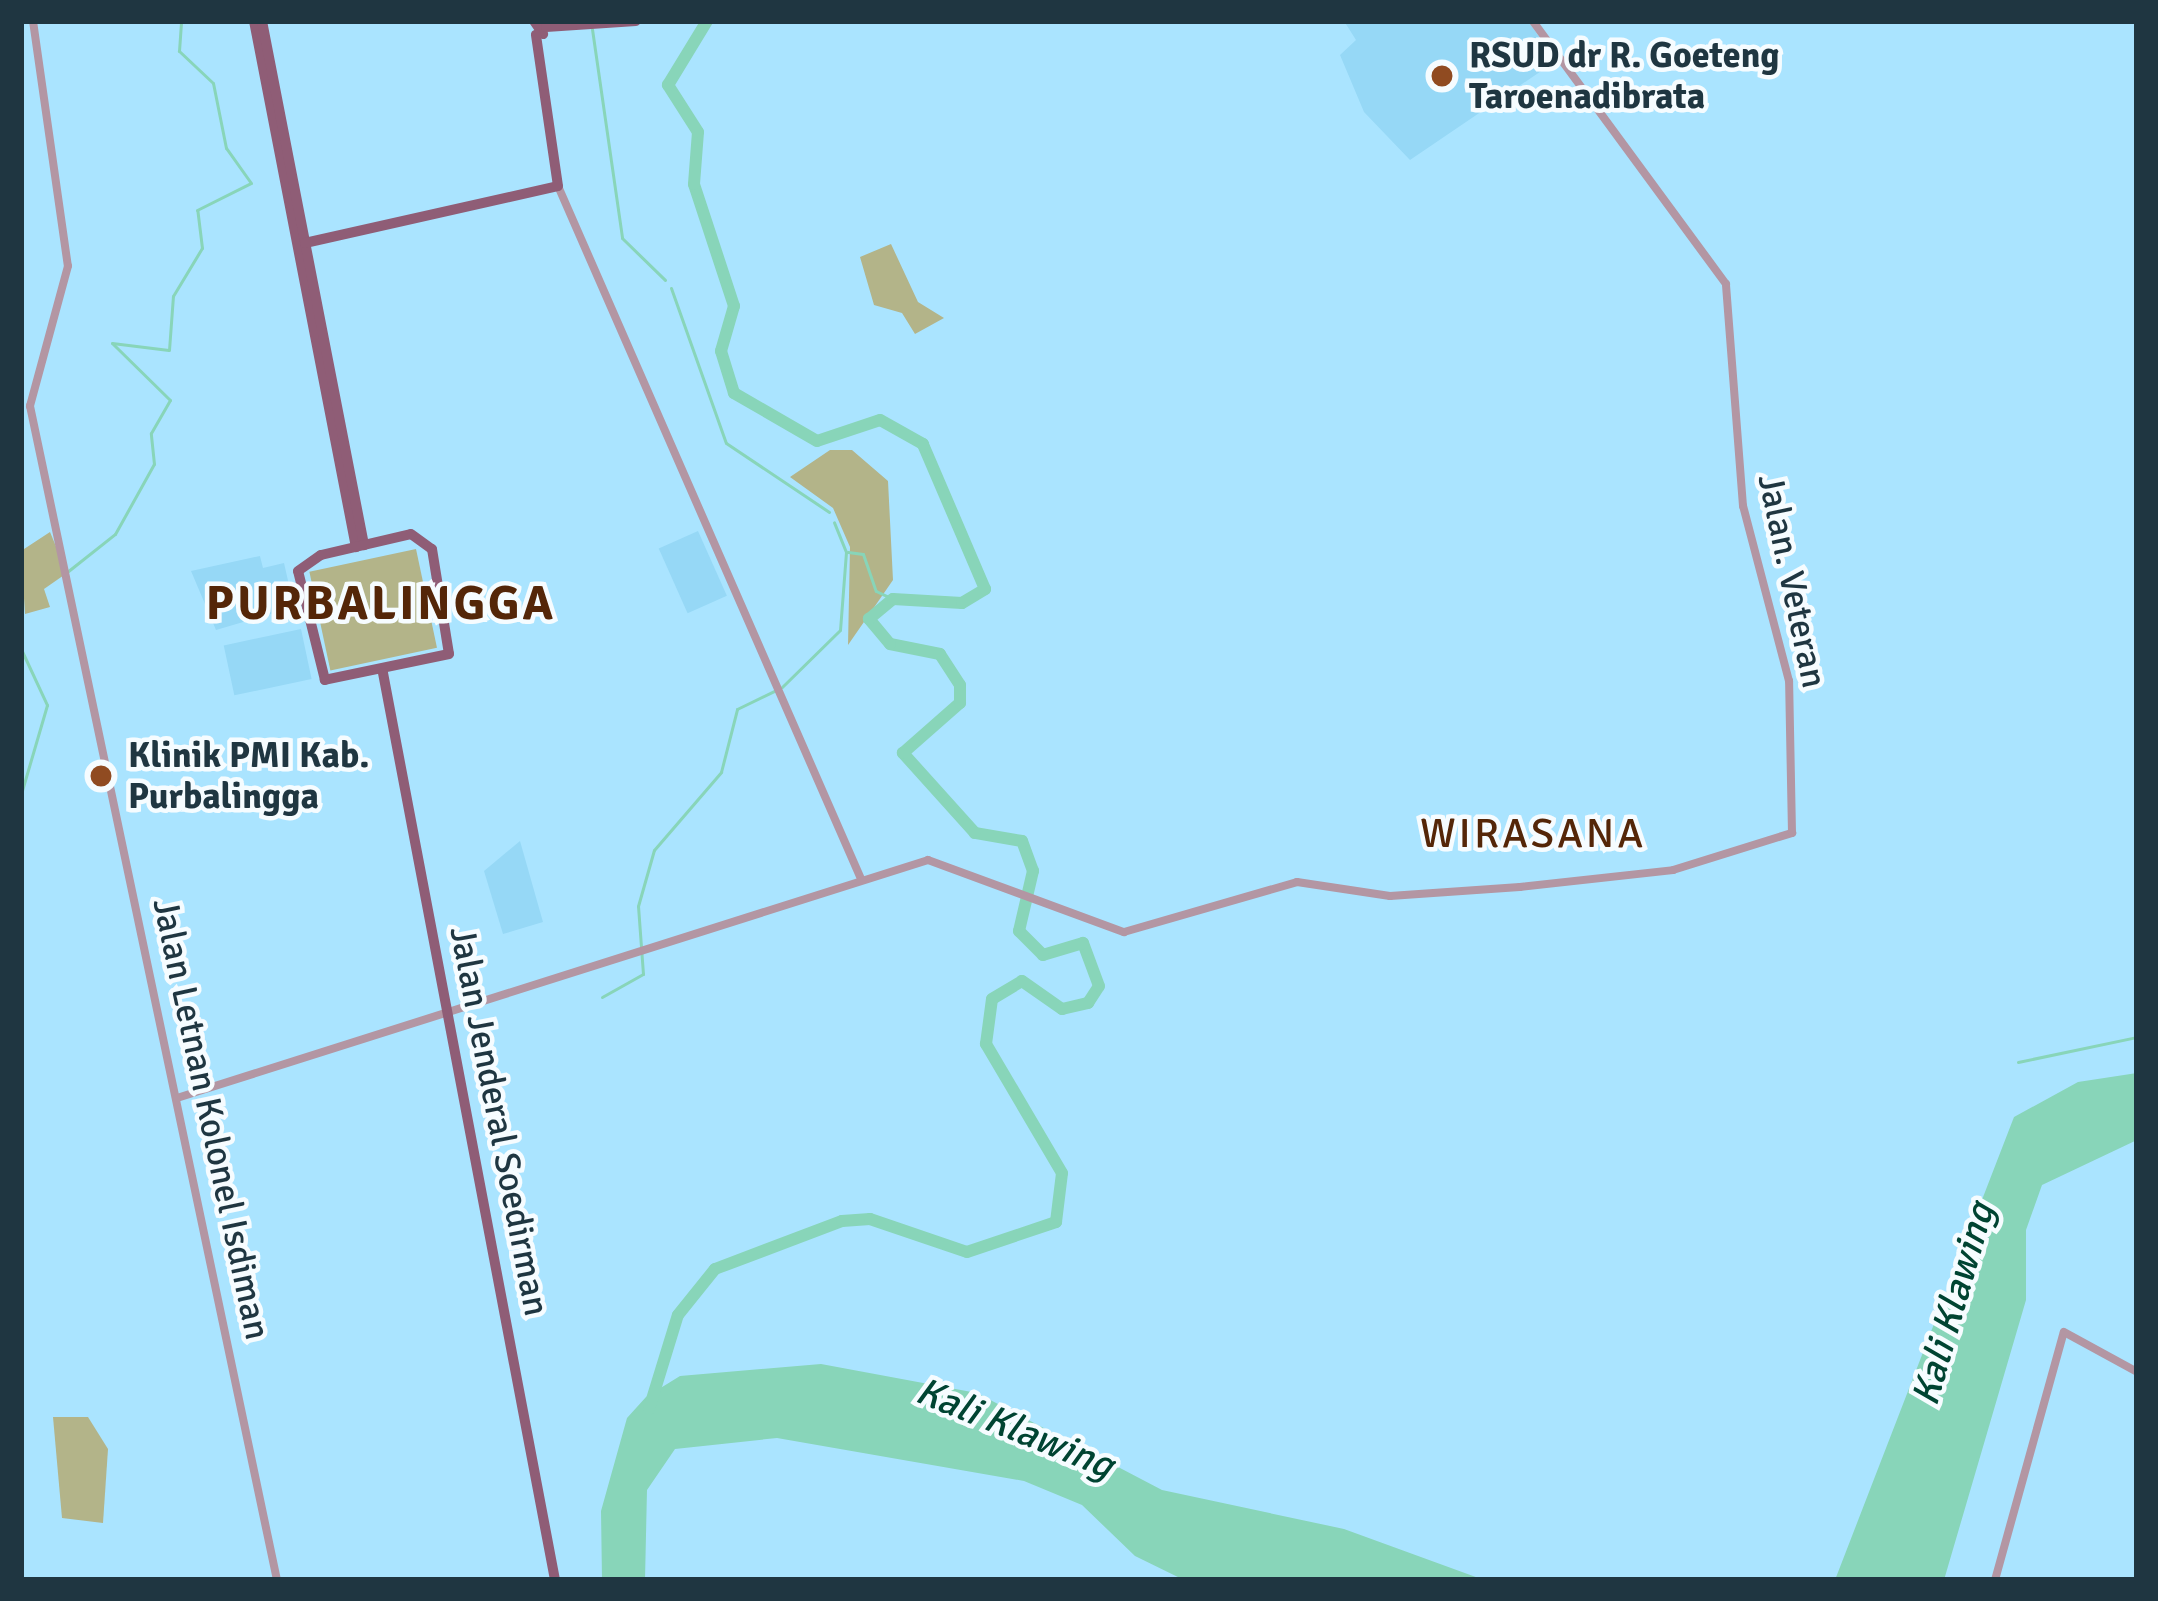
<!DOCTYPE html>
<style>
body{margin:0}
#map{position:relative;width:2158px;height:1601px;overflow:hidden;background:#aae4ff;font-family:Signika,sans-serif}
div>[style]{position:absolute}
.built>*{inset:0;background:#96d8f6;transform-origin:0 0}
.green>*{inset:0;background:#b3b489;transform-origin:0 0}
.water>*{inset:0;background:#88d5b9}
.stream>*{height:3px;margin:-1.5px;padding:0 1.5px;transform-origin:1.5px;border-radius:1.5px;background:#88d5b9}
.river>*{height:12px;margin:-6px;padding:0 6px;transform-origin:6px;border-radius:6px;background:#88d5b9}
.minor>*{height:8px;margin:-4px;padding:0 4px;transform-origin:4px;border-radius:4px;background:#b396a3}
.major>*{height:10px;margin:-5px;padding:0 5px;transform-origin:5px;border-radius:5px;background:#8f5d76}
.dots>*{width:33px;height:33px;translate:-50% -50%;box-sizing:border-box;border:6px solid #f6fcff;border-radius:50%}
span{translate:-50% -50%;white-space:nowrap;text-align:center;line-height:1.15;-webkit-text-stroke:9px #f6fcff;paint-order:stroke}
.poi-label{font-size:36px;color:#1f3641;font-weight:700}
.left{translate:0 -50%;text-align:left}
.street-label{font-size:36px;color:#1f3641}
.water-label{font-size:39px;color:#004432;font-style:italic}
.quarter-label{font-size:42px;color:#542608;letter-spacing:3px}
.district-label{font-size:48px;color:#542608;font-weight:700;letter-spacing:3px}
.frame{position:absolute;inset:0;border:24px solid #1f3641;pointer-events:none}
</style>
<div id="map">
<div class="built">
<div style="clip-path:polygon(1344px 21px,1528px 21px,1556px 61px,1410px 160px,1364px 112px,1340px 55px,1356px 40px)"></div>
<div style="left:698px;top:531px;width:71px;height:43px;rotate:66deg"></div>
<div style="clip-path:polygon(260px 556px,263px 568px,284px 563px,294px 607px,216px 630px,191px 571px)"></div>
<div style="left:301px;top:629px;width:51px;height:79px;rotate:78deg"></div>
<div style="clip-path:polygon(520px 841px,543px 922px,503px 934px,484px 871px)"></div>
</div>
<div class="green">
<div style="clip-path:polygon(891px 244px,918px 302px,944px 318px,915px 334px,902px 313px,874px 305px,860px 257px)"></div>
<div style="clip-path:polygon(830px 450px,852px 450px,888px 481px,893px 580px,848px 645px,850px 547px,833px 508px,790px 477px)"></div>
<div style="clip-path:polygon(50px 532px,67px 573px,44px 589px,50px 607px,25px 614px,21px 551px)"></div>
<div style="left:416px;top:549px;width:101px;height:109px;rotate:78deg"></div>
<div style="clip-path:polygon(53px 1417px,88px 1417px,108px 1449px,103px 1523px,62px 1518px)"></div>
</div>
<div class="water">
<div style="clip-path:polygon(2137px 1073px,2137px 1140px,2042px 1185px,2026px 1230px,2026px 1300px,1944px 1580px,1835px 1580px,2014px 1117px,2078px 1082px)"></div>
<div style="clip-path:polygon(821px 1364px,977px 1393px,1162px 1490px,1344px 1529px,1484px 1580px,1184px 1580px,1135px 1556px,1082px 1505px,1024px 1481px,777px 1438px,675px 1449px,647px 1490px,645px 1580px,602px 1580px,601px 1511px,627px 1418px,646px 1397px,680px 1376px)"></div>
</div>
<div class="stream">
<div style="left:592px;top:29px;width:211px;rotate:81.8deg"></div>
<div style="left:622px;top:238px;width:60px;rotate:44.3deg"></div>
<div style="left:671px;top:288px;width:164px;rotate:70.5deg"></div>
<div style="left:726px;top:443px;width:124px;rotate:33.8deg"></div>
<div style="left:848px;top:552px;width:15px;rotate:8deg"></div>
<div style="left:863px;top:554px;width:39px;rotate:71deg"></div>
<div style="left:876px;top:591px;width:19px;rotate:25deg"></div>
<div style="left:67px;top:572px;width:61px;rotate:-38.4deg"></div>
<div style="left:115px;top:534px;width:80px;rotate:-60.9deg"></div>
<div style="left:154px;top:464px;width:31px;rotate:-96deg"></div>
<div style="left:151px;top:433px;width:38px;rotate:-60deg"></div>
<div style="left:170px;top:400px;width:81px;rotate:-135.5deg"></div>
<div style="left:112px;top:343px;width:57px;rotate:7deg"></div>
<div style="left:169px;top:350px;width:54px;rotate:-85.8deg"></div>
<div style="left:173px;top:296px;width:56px;rotate:-58.9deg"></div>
<div style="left:202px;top:248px;width:38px;rotate:-97deg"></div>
<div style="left:197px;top:210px;width:60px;rotate:-26.6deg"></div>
<div style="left:251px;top:183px;width:43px;rotate:-125.5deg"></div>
<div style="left:226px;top:148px;width:66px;rotate:-101.3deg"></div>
<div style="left:213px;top:83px;width:47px;rotate:-136.7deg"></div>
<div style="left:179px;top:51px;width:30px;rotate:-86deg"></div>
<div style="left:21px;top:649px;width:62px;rotate:65.1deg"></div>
<div style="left:47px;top:705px;width:93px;rotate:106.3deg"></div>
<div style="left:782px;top:687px;width:81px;rotate:-44.5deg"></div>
<div style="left:840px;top:630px;width:78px;rotate:-85.6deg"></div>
<div style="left:846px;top:552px;width:32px;rotate:-112deg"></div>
<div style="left:602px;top:997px;width:47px;rotate:-29.3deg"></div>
<div style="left:643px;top:974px;width:68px;rotate:-94.2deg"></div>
<div style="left:638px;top:906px;width:58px;rotate:-74.1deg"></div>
<div style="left:654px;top:850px;width:103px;rotate:-49.3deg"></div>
<div style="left:721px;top:772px;width:65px;rotate:-75.7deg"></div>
<div style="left:737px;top:709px;width:41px;rotate:-25.9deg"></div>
<div style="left:2018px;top:1062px;width:122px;rotate:-11.9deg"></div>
</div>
<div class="river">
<div style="left:649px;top:1409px;width:98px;rotate:-72.9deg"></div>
<div style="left:678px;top:1315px;width:59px;rotate:-51.2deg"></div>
<div style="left:715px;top:1269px;width:136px;rotate:-20.7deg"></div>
<div style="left:842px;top:1221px;width:28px;rotate:-4deg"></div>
<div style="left:870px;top:1219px;width:102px;rotate:18.8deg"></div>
<div style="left:967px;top:1252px;width:94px;rotate:-18.6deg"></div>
<div style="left:1056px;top:1222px;width:49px;rotate:-83deg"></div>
<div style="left:1062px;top:1173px;width:150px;rotate:-120.5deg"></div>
<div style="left:986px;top:1044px;width:45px;rotate:-82.4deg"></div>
<div style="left:992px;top:999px;width:35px;rotate:-31deg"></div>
<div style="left:1022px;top:981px;width:49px;rotate:35deg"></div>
<div style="left:1062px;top:1009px;width:27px;rotate:-13deg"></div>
<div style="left:1088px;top:1003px;width:20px;rotate:-57deg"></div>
<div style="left:1099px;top:986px;width:46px;rotate:-110.4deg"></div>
<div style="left:1083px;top:943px;width:42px;rotate:163.3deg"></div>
<div style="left:1043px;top:955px;width:34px;rotate:-135deg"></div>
<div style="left:1019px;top:931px;width:62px;rotate:-76.9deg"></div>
<div style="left:1033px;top:871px;width:32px;rotate:-110deg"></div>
<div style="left:1022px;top:841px;width:48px;rotate:-170.3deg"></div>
<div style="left:975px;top:833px;width:108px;rotate:-132deg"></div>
<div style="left:903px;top:753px;width:76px;rotate:-41.3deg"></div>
<div style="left:960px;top:703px;width:18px;rotate:-90deg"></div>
<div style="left:960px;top:685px;width:37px;rotate:-123deg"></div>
<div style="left:940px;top:654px;width:51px;rotate:-168.7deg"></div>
<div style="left:890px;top:644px;width:33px;rotate:-130deg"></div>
<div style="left:869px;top:619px;width:31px;rotate:-40deg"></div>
<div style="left:893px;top:599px;width:69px;rotate:3.3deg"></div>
<div style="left:962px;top:603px;width:27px;rotate:-31deg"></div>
<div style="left:985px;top:589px;width:158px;rotate:-113.2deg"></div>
<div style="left:923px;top:444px;width:49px;rotate:-150.8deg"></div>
<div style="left:880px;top:420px;width:66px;rotate:161.6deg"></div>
<div style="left:817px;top:441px;width:96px;rotate:-150deg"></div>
<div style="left:734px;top:393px;width:44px;rotate:-107.2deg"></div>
<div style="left:721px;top:351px;width:47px;rotate:-73.9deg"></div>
<div style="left:734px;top:306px;width:128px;rotate:-108.2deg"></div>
<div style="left:694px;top:184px;width:52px;rotate:-85.6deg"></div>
<div style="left:698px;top:132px;width:56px;rotate:-122.6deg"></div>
<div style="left:668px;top:85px;width:75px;rotate:-58.6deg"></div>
</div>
<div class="minor">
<div style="left:33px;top:21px;width:247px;rotate:81.9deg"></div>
<div style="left:68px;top:266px;width:145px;rotate:105.2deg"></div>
<div style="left:30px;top:406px;width:1200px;rotate:78.12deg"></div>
<div style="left:558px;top:186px;width:756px;rotate:66.38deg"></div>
<div style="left:177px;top:1098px;width:788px;rotate:-17.58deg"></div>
<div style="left:928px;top:860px;width:209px;rotate:20.2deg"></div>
<div style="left:1124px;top:932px;width:180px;rotate:-16.1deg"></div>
<div style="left:1297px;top:882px;width:94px;rotate:8.6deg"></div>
<div style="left:1390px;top:896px;width:130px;rotate:-4deg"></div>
<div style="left:1520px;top:887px;width:154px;rotate:-6.3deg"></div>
<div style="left:1673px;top:870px;width:125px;rotate:-17.3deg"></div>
<div style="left:1792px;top:833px;width:152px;rotate:-91.1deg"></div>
<div style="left:1789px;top:681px;width:181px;rotate:-104.7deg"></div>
<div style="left:1743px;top:506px;width:223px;rotate:-94.4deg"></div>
<div style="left:1726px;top:284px;width:326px;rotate:-126.3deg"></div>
<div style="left:1995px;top:1580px;width:257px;rotate:-74.5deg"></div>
<div style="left:2064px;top:1332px;width:83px;rotate:28.7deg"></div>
</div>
<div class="major">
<div style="left:254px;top:21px;width:536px;rotate:79.03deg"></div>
<div style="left:262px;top:21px;width:534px;rotate:78.98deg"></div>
<div style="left:534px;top:21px;width:16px;rotate:55deg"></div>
<div style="left:546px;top:27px;width:90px;rotate:-3.8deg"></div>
<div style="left:305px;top:243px;width:259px;rotate:-12.7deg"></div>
<div style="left:558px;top:186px;width:153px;rotate:-98.3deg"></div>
<div style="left:411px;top:534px;width:26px;rotate:36deg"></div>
<div style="left:432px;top:549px;width:106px;rotate:80.8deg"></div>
<div style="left:449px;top:654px;width:127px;rotate:168.2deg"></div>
<div style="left:325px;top:680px;width:112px;rotate:-103.9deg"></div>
<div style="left:298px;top:571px;width:28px;rotate:-35deg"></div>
<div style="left:321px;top:555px;width:92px;rotate:-13.1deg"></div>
<div style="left:383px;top:673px;width:923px;rotate:79.26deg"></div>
</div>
<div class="dots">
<div style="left:1442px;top:76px;background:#904b21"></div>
<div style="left:101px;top:776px;background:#904b21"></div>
</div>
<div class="poi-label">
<span class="left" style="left:1469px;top:76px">RSUD dr R. Goeteng<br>Taroenadibrata</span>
<span class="left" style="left:128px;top:776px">Klinik PMI Kab.<br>Purbalingga</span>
</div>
<div class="street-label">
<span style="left:1792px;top:581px;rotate:78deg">Jalan. Veteran</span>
<span style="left:211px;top:1119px;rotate:78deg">Jalan Letnan Kolonel Isdiman</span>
<span style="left:499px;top:1121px;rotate:79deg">Jalan Jenderal Soedirman</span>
</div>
<div class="water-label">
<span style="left:1953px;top:1304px;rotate:-74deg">Kali Klawing</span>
<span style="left:1015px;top:1428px;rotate:22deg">Kali Klawing</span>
</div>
<div class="quarter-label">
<span style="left:1533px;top:834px">WIRASANA</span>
</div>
<div class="district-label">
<span style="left:381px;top:604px">PURBALINGGA</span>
</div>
<div class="frame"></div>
</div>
